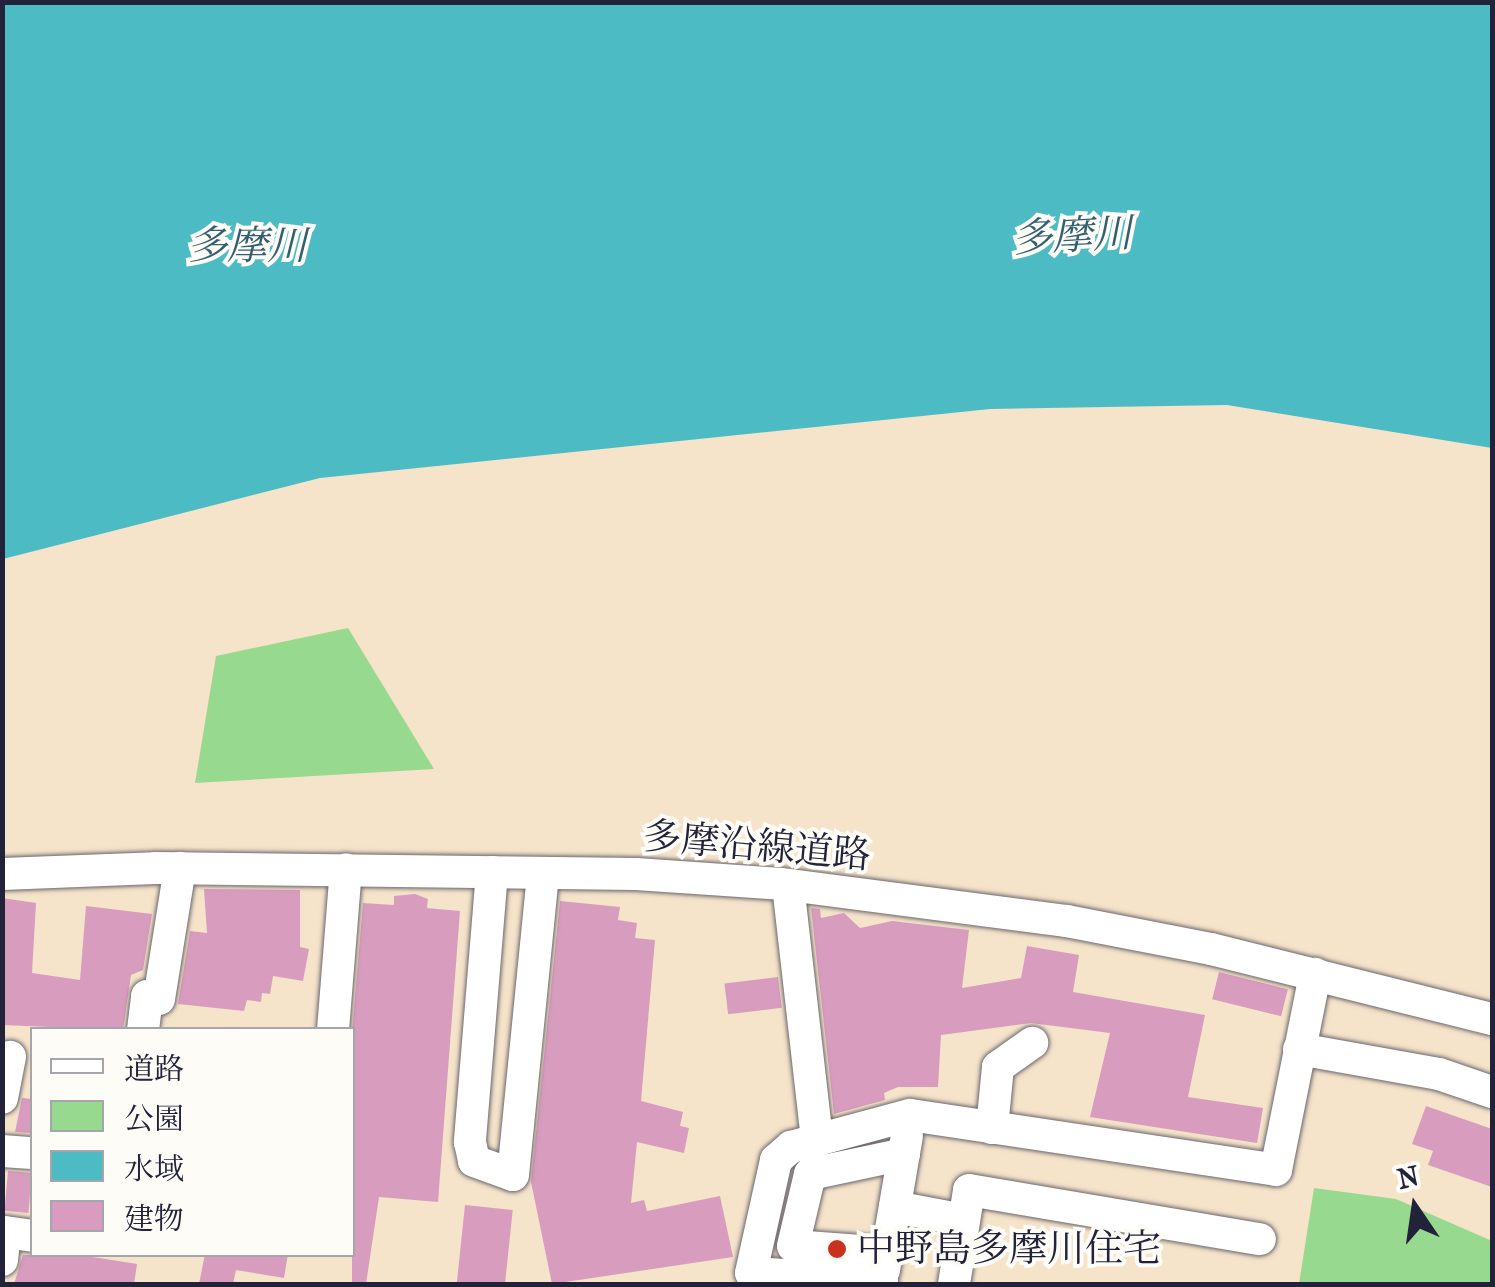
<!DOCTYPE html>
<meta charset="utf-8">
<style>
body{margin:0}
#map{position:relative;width:1495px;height:1287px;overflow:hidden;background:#f5e3ca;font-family:"IM FELL French Canon","Noto Serif JP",serif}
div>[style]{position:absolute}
.green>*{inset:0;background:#98d990}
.water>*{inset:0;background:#4cbbc3}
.building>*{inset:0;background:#d89dbe;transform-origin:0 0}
.roads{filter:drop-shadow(0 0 2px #6c666d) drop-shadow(0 0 2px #6c666d)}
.minor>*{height:32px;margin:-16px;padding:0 16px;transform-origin:16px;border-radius:16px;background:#fff}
.dots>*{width:28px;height:28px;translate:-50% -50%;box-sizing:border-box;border:5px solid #fdfcf7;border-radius:50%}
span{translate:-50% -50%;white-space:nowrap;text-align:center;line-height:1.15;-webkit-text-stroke:8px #fdfcf7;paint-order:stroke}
.street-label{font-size:38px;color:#22223b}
.poi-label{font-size:38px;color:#22223b}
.left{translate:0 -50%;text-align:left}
.water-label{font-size:40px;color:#335f71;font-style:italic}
.frame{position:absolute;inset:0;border:5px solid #22223b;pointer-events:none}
.legend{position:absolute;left:30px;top:1027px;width:325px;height:230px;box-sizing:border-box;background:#fdfcf7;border:2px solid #a5a5ac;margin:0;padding:12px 18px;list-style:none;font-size:30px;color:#22223b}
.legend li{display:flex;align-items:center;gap:20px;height:50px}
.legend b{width:50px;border:2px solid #a5a5ac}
.north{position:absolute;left:1365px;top:1157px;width:100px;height:100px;-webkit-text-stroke:8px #fdfcf7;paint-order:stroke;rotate:347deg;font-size:28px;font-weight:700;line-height:40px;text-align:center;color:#22223b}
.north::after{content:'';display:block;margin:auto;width:35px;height:45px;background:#22223b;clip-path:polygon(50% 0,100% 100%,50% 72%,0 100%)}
</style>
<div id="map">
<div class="green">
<div style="clip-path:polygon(348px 628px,434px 769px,195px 783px,216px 656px)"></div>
<div style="clip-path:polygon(1314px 1188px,1396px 1199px,1492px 1241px,1492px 1284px,1299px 1284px)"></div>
</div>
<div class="water">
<div style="clip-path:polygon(3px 2px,1492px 3px,1492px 448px,1227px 405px,990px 409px,320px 478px,3px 559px)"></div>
</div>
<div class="building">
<div style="clip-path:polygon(204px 889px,300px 890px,300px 947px,309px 949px,303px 981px,273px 976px,270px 994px,262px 993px,261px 1002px,247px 1000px,244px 1011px,178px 1004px,190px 931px,207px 933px)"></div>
<div style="clip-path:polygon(415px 894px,428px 899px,427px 908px,460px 911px,438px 1202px,379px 1197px,366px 1284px,352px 1284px,352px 1033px,363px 903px,394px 905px,394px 896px)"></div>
<div style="clip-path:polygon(2px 898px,36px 903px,32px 973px,80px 980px,86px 906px,152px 914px,143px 970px,131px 975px,123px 1030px,2px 1025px)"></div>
<div style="clip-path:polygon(560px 901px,620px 907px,618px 920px,637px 923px,635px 938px,655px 940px,641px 1101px,683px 1112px,680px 1126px,689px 1128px,684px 1153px,637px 1142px,631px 1203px,644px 1200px,647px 1211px,720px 1196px,733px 1257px,552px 1284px,531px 1182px)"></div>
<div style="clip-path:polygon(811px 908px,820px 909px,821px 918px,844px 913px,860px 928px,892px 921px,969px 930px,962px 988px,1021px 978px,1027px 946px,1079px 955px,1073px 992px,1205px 1015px,1188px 1097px,1263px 1108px,1257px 1143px,1090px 1117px,1110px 1033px,1031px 1023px,941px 1035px,938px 1087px,898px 1087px,884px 1093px,885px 1100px,834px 1114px)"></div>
<div style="left:1219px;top:972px;width:71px;height:28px;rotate:14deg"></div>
<div style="left:778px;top:977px;width:31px;height:54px;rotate:83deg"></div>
<div style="clip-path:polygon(22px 1098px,32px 1099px,32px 1133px,15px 1132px)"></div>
<div style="clip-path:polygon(1426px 1106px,1492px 1129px,1492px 1187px,1428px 1165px,1433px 1151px,1412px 1144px)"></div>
<div style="left:8px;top:1171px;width:24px;height:40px;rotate:5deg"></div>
<div style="left:465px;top:1205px;width:48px;height:79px;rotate:6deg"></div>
<div style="clip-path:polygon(74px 1254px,137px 1264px,134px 1284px,14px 1284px,23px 1255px)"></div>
<div style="clip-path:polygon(205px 1254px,288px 1254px,284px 1278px,236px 1270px,233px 1284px,199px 1284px)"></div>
</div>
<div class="roads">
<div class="minor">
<div style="left:492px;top:872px;width:271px;rotate:94.7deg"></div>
<div style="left:470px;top:1142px;width:19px;rotate:78deg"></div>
<div style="left:474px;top:1161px;width:41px;rotate:19.7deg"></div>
<div style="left:513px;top:1175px;width:303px;rotate:-84.3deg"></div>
<div style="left:2px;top:874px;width:153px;rotate:-2.2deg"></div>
<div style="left:155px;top:868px;width:481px;rotate:0.7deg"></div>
<div style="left:636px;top:874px;width:145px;rotate:3.9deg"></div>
<div style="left:781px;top:884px;width:288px;rotate:7.4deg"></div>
<div style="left:1067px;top:921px;width:147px;rotate:11deg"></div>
<div style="left:1211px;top:949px;width:290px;rotate:14deg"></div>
<div style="left:788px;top:885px;width:257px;rotate:83.5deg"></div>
<div style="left:143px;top:1030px;width:34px;rotate:-83deg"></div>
<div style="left:147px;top:996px;width:12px;rotate:14deg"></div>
<div style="left:159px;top:999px;width:133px;rotate:-80.9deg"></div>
<div style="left:333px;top:1030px;width:161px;rotate:-85.4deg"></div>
<div style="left:1299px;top:1049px;width:142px;rotate:10.1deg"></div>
<div style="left:1439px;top:1074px;width:56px;rotate:18.8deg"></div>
<div style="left:2px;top:1098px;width:42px;rotate:-79deg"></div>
<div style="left:992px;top:1128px;width:61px;rotate:-84.4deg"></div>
<div style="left:998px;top:1067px;width:42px;rotate:-35.2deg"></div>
<div style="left:2px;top:1151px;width:30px;rotate:4deg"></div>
<div style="left:895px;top:1207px;width:70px;rotate:10.7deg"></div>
<div style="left:887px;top:1253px;width:94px;rotate:-175.7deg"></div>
<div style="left:793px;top:1246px;width:74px;rotate:-76.7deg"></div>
<div style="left:810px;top:1174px;width:96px;rotate:-12deg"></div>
<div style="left:2px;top:1260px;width:28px;rotate:-84deg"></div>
<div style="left:5px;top:1232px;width:27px;rotate:8deg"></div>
<div style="left:884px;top:1270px;width:136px;rotate:-80.3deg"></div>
<div style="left:882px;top:1281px;width:131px;rotate:-176.5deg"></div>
<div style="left:751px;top:1273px;width:116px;rotate:-77.5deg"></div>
<div style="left:776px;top:1160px;width:20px;rotate:-41deg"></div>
<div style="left:791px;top:1147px;width:123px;rotate:-15.1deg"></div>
<div style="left:910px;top:1115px;width:370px;rotate:8.5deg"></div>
<div style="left:1276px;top:1170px;width:200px;rotate:-78.7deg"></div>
<div style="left:954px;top:1284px;width:95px;rotate:-80.9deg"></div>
<div style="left:969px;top:1190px;width:295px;rotate:9.6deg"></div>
</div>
</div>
<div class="dots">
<div style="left:837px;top:1249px;background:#c8321e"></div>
</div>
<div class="street-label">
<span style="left:757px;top:846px;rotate:5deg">多摩沿線道路</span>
</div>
<div class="poi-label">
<span class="left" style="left:857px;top:1249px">中野島多摩川住宅</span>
</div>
<div class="water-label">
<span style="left:1072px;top:236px;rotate:-3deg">多摩川</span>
<span style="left:247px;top:246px">多摩川</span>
</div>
<div class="frame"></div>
<ul class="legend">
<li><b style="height:12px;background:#fff"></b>道路</li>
<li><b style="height:28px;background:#98d990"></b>公園</li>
<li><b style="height:28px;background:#4cbbc3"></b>水域</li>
<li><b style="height:28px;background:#d89dbe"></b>建物</li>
</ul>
<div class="north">N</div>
</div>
